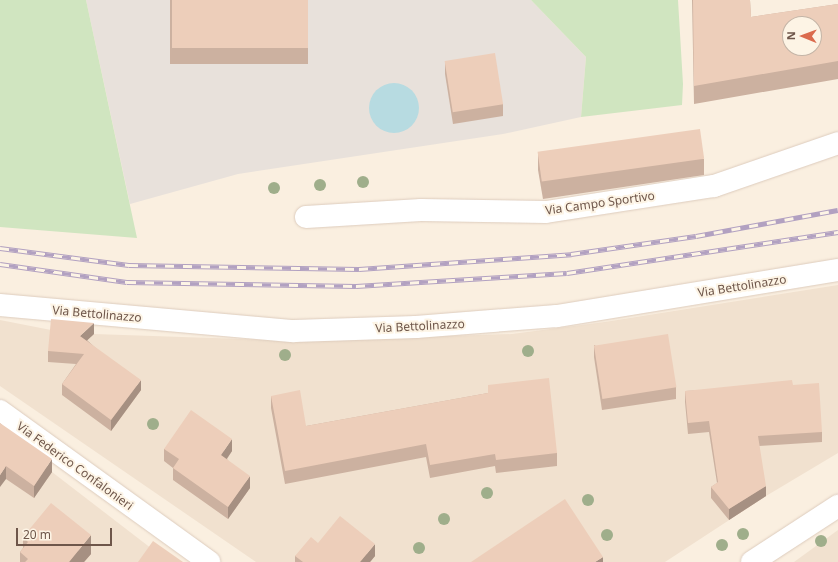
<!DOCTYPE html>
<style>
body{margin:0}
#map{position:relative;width:838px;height:562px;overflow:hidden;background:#faefe0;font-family:"Noto Sans",sans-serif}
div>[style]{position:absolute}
.residential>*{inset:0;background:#f1e1cf}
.industrial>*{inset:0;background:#e8e1db}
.green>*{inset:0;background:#d0e5c0}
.water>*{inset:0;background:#b7dbe1}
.round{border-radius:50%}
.roads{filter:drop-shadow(0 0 1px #ddccbd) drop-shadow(0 0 1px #ddccbd)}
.street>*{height:22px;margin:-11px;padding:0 11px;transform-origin:11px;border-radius:11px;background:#fff}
.rail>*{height:4.5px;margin-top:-2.25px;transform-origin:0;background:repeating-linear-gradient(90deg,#fdf4e5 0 9px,#b2a1c1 0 18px);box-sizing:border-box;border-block:1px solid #b2a1c1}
.trees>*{width:12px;height:12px;margin:-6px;border-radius:50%;background:#9fae8b}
.wall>*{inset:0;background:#ccb1a0;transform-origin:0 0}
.shaded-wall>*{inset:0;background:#a69082}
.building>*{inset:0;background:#edceba;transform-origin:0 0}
span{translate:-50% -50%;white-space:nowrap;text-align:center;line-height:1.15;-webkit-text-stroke:4px #fdf4e5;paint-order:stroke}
.street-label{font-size:12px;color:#6e564a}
.north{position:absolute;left:782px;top:16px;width:40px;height:40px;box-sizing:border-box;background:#fdf4e5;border:1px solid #c4b5a7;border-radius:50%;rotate:271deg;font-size:11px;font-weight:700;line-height:16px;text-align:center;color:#6e564a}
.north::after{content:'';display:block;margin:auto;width:14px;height:18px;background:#db6b4d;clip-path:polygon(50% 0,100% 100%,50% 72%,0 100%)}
.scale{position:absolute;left:16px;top:528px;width:96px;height:18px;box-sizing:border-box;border:2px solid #6e564a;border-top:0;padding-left:5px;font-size:12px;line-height:14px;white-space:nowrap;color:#6e564a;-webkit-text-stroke:3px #fdf4e5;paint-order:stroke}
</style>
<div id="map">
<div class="residential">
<div style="clip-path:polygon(838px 285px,838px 453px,766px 496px,665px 562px,256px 562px,0 386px,0 320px,51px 330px,94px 334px,300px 341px,512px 334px,605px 322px)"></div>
<div style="clip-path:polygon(0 435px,52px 472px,169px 562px,0 562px)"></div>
<div style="clip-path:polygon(838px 530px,838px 562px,794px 562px)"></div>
</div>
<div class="industrial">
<div style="clip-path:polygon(86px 0,531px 0,586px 57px,581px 117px,503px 134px,238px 174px,130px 204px)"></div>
</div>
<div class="green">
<div style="clip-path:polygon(0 0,86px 0,137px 238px,0 227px)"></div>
<div style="clip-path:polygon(531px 0,678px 0,683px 84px,682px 105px,581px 117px,586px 57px)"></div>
</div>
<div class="water">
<div class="round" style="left:369px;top:83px;width:50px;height:50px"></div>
</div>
<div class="roads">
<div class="street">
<div style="left:306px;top:217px;width:115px;rotate:-3.5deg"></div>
<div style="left:421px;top:210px;width:125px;rotate:0.9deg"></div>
<div style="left:546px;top:212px;width:170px;rotate:-8.8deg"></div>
<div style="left:714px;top:186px;width:131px;rotate:-19.1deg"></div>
<div style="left:0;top:305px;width:295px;rotate:5.1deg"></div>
<div style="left:294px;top:331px;width:122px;rotate:-1.9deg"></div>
<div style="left:416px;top:327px;width:141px;rotate:-4.5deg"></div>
<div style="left:557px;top:316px;width:285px;rotate:-9.3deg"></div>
<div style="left:0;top:411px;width:258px;rotate:35.8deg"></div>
<div style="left:752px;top:562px;width:103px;rotate:-33.1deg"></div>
</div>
</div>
<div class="rail">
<div style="left:0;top:248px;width:130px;rotate:7.5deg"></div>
<div style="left:129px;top:265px;width:230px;rotate:1deg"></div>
<div style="left:359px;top:269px;width:213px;rotate:-4deg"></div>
<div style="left:571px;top:254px;width:126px;rotate:-8.2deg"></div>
<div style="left:696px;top:236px;width:144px;rotate:-10.4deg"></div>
<div style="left:0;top:264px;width:128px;rotate:8.1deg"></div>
<div style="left:127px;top:282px;width:229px;rotate:1deg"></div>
<div style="left:356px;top:286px;width:211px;rotate:-3.5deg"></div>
<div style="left:567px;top:273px;width:274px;rotate:-8.6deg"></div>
</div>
<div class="trees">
<div style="left:363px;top:182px"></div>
<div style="left:320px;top:185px"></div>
<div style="left:274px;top:188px"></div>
<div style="left:528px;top:351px"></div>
<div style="left:285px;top:355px"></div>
<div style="left:153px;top:424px"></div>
<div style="left:487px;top:493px"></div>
<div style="left:588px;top:500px"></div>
<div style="left:444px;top:519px"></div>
<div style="left:743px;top:534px"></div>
<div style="left:607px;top:535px"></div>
<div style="left:821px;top:541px"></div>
<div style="left:722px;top:545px"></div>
<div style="left:419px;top:548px"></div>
</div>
<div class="wall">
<div style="left:170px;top:0;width:138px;height:64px"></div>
<div style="clip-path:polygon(692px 0,750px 0,751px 17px,838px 4px,838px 79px,694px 104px)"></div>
<div style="clip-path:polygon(445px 62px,503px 104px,503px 116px,453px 124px,445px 74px)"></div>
<div style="clip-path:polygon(538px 153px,704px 159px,704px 175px,543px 199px,538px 170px)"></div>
<div style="clip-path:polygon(94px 334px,87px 340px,141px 390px,111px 431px,62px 395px,62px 384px,76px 364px,48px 362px,48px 351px)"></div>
<div style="clip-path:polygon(594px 345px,676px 387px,676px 399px,602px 410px,594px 357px)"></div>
<div style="clip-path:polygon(488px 385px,557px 453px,557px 466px,496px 473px,495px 466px,430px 478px,426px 457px,285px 484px,271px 408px,271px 396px,306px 426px,488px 393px)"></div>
<div style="clip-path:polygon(793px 385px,822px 432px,822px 442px,759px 446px,766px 496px,729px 520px,711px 498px,711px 487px,717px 483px,709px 432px,688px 434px,685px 402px,685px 391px)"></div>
<div style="clip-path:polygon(0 423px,52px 472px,34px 498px,6px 479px)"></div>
<div style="clip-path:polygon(164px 449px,232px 451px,227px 459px,250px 488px,228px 519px,173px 480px,173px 468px,164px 461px)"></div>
<div style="clip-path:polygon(23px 537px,91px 554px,84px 562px,20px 562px,20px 552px,23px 548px)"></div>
<div style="clip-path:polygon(318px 543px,375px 556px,370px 562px,295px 562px,295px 556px)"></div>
</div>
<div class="shaded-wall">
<div style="clip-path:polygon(94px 323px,94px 334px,80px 347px,80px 336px)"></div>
<div style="clip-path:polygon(141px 380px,141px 390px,111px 431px,111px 420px)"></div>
<div style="clip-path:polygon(232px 439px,232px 451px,221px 467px,221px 455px)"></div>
<div style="clip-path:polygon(52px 459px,52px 472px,34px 498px,34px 486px)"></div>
<div style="clip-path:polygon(6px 466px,6px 479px,0 487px,0 475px)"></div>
<div style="clip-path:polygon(250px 476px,250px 488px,228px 519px,228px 507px)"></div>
<div style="clip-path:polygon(766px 486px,766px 496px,729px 520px,729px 509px)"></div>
<div style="clip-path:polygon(91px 535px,91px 554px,84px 562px,69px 562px)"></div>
<div style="clip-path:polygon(375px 544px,375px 556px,370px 562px,360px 562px)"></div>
<div style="clip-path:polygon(603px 557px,603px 562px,595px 562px)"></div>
</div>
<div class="building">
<div style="left:172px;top:0;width:136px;height:48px"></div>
<div style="clip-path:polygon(evenodd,693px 0,750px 0,751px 17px,838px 4px,838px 61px,694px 86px,693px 0,790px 24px,814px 24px,814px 48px,790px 48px,790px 24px)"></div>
<div style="left:495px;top:53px;width:52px;height:51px;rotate:81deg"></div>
<div style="left:700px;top:129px;width:30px;height:164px;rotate:82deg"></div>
<div style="clip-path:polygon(51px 319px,94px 323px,80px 336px,141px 380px,111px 420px,62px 384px,84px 354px,48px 351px)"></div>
<div style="left:668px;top:334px;width:54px;height:75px;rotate:81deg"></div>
<div style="clip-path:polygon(549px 378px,557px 453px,496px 460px,495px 454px,430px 465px,426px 444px,285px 471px,271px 396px,300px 390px,306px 426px,488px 393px,488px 385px)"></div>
<div style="clip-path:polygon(792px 380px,793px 385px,819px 383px,822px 432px,758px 436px,766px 486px,729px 509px,711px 487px,718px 482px,709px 421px,688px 423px,685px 391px)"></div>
<div style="clip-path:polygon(191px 410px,232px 439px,221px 455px,250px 476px,228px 507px,173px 468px,179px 459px,164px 449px)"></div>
<div style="clip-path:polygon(0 423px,52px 459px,34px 486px,6px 466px,0 475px)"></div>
<div style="clip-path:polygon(565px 499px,603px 557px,595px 562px,471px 562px)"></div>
<div style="clip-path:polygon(51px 503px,91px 535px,69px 562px,25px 562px,28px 559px,20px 552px,28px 542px,23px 537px)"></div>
<div style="clip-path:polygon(340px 516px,375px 544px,360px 562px,303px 562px,295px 556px,311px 537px,318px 543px)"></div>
<div style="clip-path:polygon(153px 541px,183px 562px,138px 562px)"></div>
</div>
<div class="street-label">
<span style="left:600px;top:203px;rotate:-8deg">Via Campo Sportivo</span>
<span style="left:742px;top:286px;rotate:-9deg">Via Bettolinazzo</span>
<span style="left:97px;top:314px;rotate:5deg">Via Bettolinazzo</span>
<span style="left:420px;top:326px;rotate:-3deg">Via Bettolinazzo</span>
<span style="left:75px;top:466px;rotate:36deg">Via Federico Confalonieri</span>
</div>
<div class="north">N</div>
<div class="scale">20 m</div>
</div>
